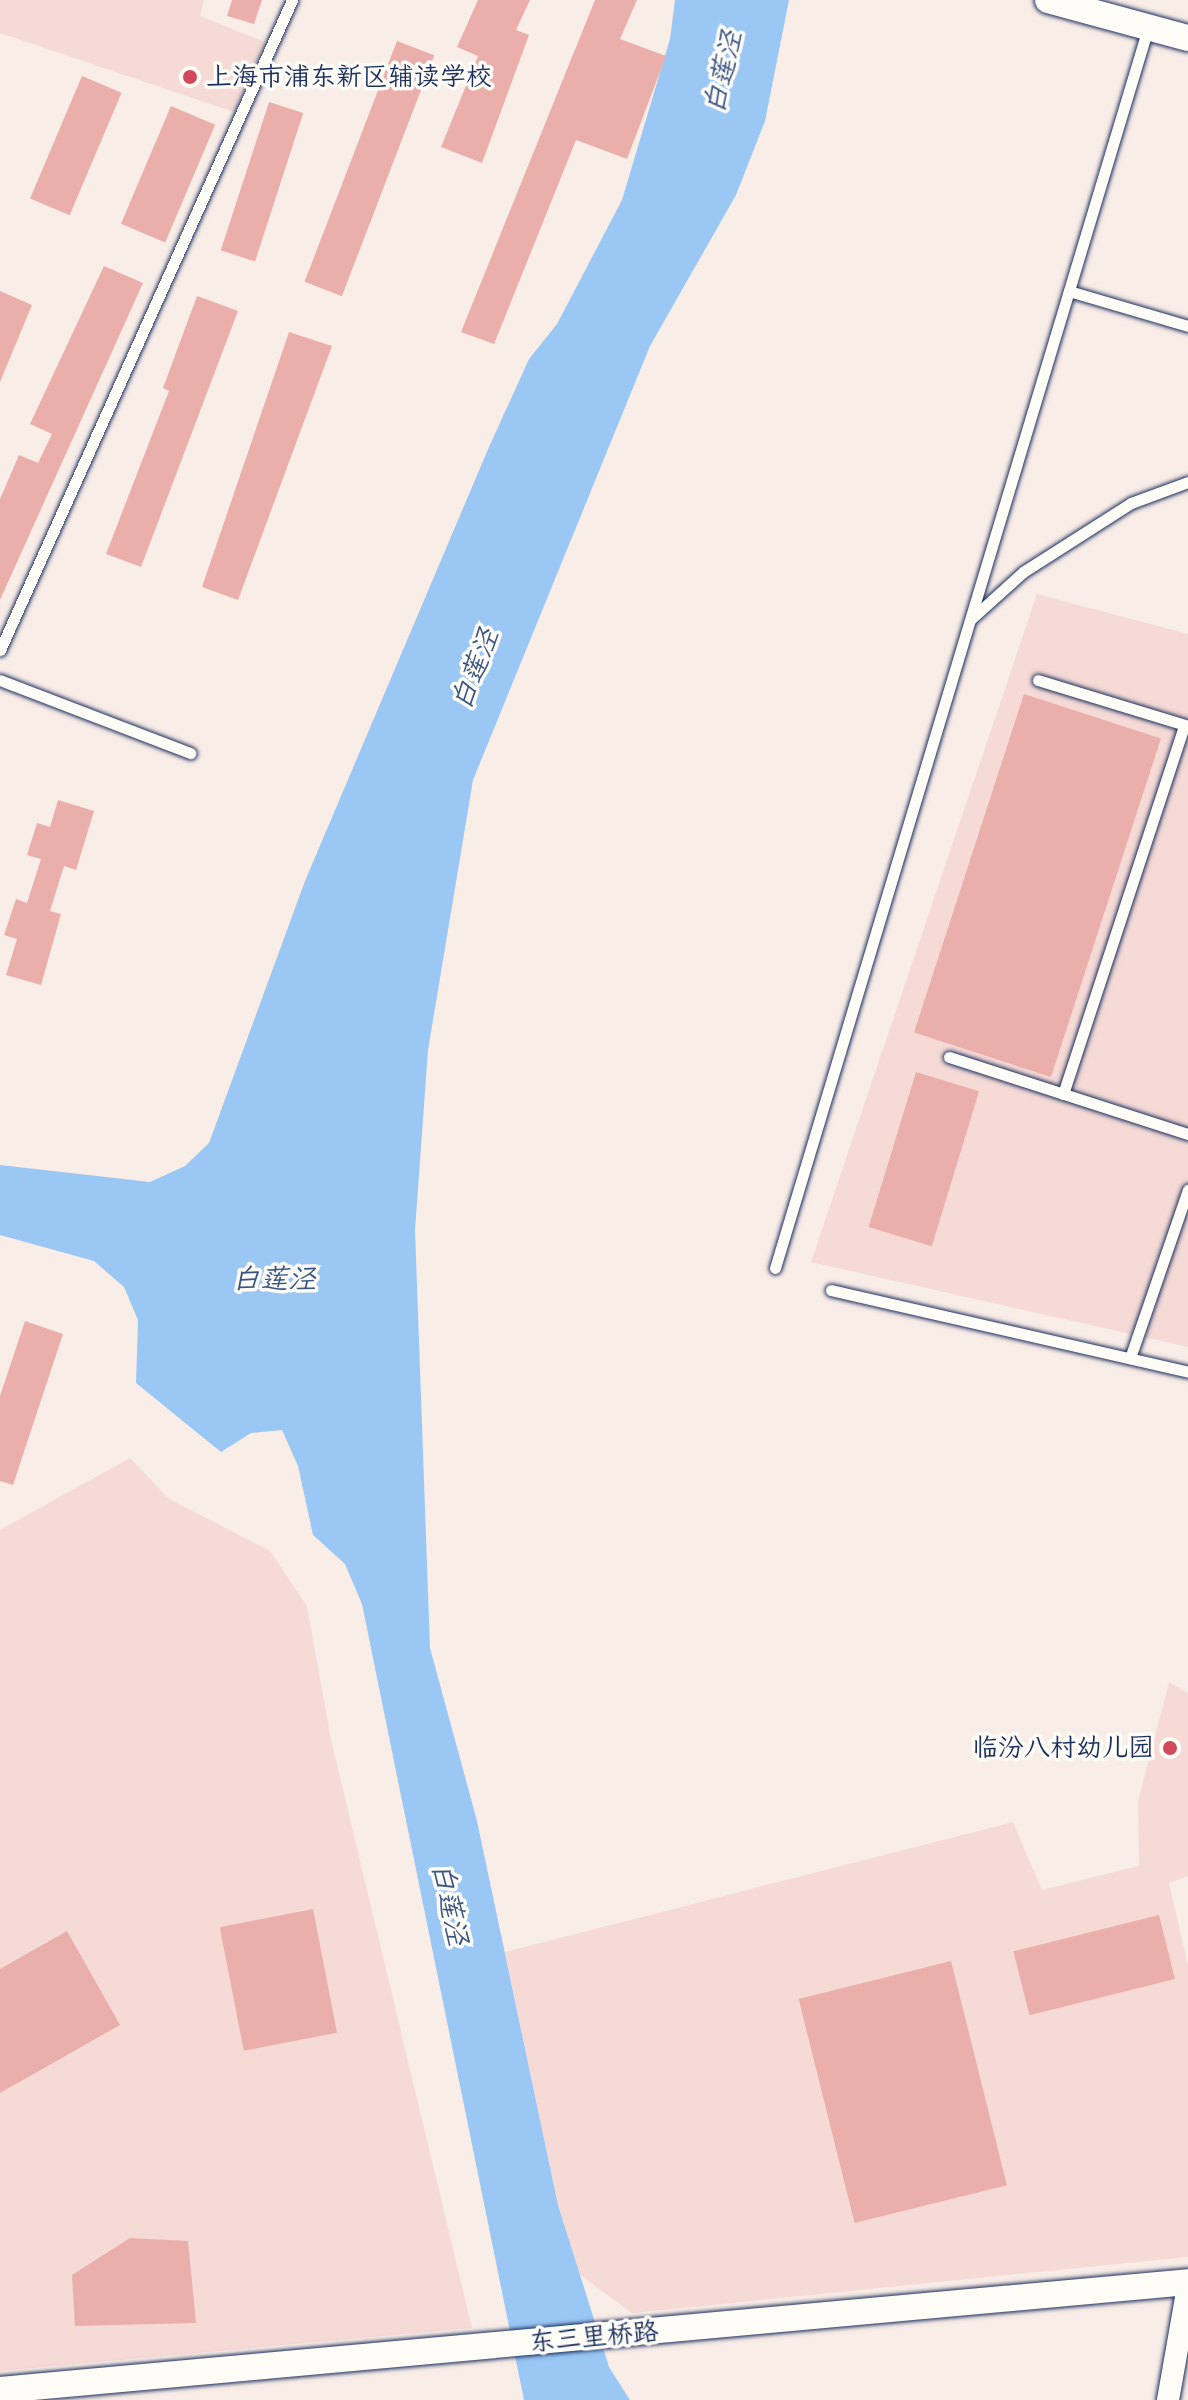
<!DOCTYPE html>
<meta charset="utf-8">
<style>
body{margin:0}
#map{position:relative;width:1188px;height:2400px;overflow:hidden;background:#f9ede8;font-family:Sriracha,"LXGW WenKai TC",sans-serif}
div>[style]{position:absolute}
.built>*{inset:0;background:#f5dad6}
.water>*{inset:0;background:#9bc7f5}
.building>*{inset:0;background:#ebafab;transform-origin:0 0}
.roads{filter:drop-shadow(0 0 2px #1b2f5e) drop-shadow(0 0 2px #1b2f5e)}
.service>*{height:11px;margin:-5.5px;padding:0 5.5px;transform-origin:5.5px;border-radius:5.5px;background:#fdfcf7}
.minor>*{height:22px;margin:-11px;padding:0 11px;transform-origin:11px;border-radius:11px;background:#fdfcf7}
.tertiary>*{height:26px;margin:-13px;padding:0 13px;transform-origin:13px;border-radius:13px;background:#fdfcf7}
.dots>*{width:22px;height:22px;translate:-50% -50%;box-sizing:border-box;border:4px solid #fdfcf7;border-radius:50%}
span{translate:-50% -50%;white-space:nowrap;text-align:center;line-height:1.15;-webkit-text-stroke:7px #fdfcf7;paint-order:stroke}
.poi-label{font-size:26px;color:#1b2f5e}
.left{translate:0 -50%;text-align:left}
.right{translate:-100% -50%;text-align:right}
.street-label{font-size:26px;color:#1b2f5e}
.water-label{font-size:28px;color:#3b5584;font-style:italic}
</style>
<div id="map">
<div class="built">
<div style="clip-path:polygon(0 0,204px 0,200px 16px,265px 42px,234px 112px,0 33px)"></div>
<div style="clip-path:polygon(1037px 594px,1188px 634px,1188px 1347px,811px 1262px)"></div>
<div style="clip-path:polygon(130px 1458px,169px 1499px,270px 1551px,307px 1606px,331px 1740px,472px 2328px,0 2371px,0 1530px)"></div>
<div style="clip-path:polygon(1169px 1682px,1188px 1693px,1188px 1876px,1169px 1883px,1188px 1966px,1188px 2257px,632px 2313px,580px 2275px,558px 2205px,505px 1952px,1013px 1822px,1042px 1890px,1139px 1866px,1138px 1802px)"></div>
</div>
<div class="water">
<div style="clip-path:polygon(675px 0,789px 0,765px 121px,736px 195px,650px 346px,473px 780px,428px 1050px,415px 1230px,430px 1648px,477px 1821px,558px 2205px,609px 2367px,630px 2400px,524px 2400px,362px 1604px,345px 1564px,313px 1535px,298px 1466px,282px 1430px,251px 1433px,221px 1452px,136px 1383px,138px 1320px,124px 1287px,94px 1261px,0 1235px,0 1165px,150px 1182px,185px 1166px,209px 1143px,305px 881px,489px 447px,529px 359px,557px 324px,622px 200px,670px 39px)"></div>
</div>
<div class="building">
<div style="clip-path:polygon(232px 0,262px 0,254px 24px,227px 16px)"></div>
<div style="clip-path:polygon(478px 0,530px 0,516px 30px,529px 35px,482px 163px,441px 147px,478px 56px,457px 47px)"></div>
<div style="clip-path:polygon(595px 0,637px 0,620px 39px,666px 56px,627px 159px,576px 140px,494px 344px,461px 332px)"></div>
<div style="left:397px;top:41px;width:40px;height:258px;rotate:21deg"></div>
<div style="left:82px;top:76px;width:43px;height:133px;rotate:23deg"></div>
<div style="left:269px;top:102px;width:36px;height:156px;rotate:18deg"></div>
<div style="left:171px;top:106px;width:48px;height:128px;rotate:23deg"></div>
<div style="clip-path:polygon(104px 266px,143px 283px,0 600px,0 499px,19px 455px,38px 463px,52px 434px,30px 424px)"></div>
<div style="clip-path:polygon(0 291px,32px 305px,0 382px)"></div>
<div style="clip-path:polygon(197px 296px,238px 311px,141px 567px,106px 554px,169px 391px,163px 388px)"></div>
<div style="clip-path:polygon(289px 332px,332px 346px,238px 600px,202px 587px)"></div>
<div style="left:1024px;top:694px;width:144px;height:356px;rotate:18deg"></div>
<div style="clip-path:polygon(58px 800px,94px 811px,76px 870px,64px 866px,50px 911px,61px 914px,41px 985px,6px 975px,17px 939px,4px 935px,16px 899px,27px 903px,41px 859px,27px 855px,37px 823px,50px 827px)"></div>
<div style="left:916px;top:1072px;width:66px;height:162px;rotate:17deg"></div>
<div style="clip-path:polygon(25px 1321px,63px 1334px,13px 1485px,0 1481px,0 1396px)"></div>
<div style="left:313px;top:1909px;width:126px;height:95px;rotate:79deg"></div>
<div style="left:1159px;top:1915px;width:66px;height:150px;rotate:76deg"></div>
<div style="clip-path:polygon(67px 1931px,120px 2025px,0 2093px,0 1969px)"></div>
<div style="left:951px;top:1961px;width:231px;height:157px;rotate:76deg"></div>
<div style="clip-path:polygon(130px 2238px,188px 2241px,196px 2323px,75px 2326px,72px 2275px)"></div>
</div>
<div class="roads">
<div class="service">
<div style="left:1069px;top:291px;width:124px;rotate:16.4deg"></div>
<div style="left:971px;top:619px;width:70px;rotate:-42.1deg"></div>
<div style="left:1023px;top:572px;width:128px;rotate:-32.6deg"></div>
<div style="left:1131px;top:503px;width:61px;rotate:-20.2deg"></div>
<div style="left:0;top:650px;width:713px;rotate:-65.81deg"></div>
<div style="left:0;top:680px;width:204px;rotate:21deg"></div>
<div style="left:1038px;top:680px;width:157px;rotate:17deg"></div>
<div style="left:949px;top:1057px;width:251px;rotate:17.9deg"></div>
<div style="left:1063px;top:1094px;width:388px;rotate:-71.8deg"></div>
<div style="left:775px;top:1268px;width:1295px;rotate:-73.26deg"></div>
<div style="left:831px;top:1290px;width:366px;rotate:12.9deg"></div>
<div style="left:1130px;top:1358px;width:178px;rotate:-71deg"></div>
</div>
<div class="minor">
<div style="left:1168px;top:2400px;width:116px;rotate:-80deg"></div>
</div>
<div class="tertiary">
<div style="left:1048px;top:0;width:145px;rotate:15.2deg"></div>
<div style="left:0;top:2390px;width:1193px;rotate:-5.19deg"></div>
</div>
</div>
<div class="dots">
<div style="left:190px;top:77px;background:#d1495b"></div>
<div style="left:1170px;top:1748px;background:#d1495b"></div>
</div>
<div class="poi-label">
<span class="left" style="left:206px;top:77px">上海市浦东新区辅读学校</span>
<span class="right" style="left:1154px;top:1748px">临汾八村幼儿园</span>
</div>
<div class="street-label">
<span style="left:594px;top:2337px;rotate:-5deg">东三里桥路</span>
</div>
<div class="water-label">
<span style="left:723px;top:72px;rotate:-77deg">白莲泾</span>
<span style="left:475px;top:669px;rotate:-69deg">白莲泾</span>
<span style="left:274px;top:1279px">白莲泾</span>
<span style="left:450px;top:1904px;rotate:78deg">白莲泾</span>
</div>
</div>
